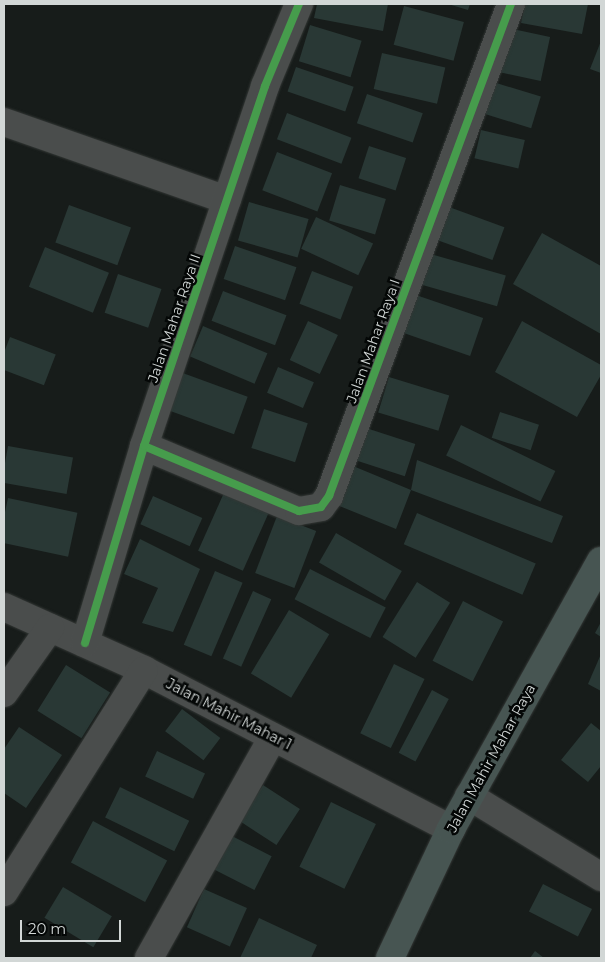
<!DOCTYPE html>
<style>
body{margin:0}
#map{position:relative;width:605px;height:962px;overflow:hidden;background:#171c1a;font-family:Montserrat,sans-serif}
div>[style]{position:absolute}
.building>*{inset:0;background:#293835;transform-origin:0 0}
.roads{filter:drop-shadow(0 0 1px #343836) drop-shadow(0 0 1px #343836)}
.minor>*{height:28px;margin:-14px;padding:0 14px;transform-origin:14px;border-radius:14px;background:#4a4d4c}
.major>*{height:28px;margin:-14px;padding:0 14px;transform-origin:14px;border-radius:14px;background:#475552}
.cycleway>*{height:8px;margin:-4px;padding:0 4px;transform-origin:4px;border-radius:4px;background:#469c4c}
span{translate:-50% -50%;white-space:nowrap;text-align:center;line-height:1.15;-webkit-text-stroke:5px #040706;paint-order:stroke}
.street-label{font-size:14px;color:#d2d7d6}
.frame{position:absolute;inset:0;border:5px solid #d2d7d6;pointer-events:none}
.scale{position:absolute;left:20px;top:920px;width:101px;height:22px;box-sizing:border-box;border:2px solid #d2d7d6;border-top:0;padding-left:6px;font-size:15px;line-height:18px;white-space:nowrap;color:#d2d7d6;-webkit-text-stroke:4px #040706;paint-order:stroke}
</style>
<div id="map">
<div class="building">
<div style="clip-path:polygon(317px 4px,388px 4px,383px 31px,314px 18px)"></div>
<div style="clip-path:polygon(448px 4px,470px 4px,468px 10px)"></div>
<div style="clip-path:polygon(525px 4px,588px 4px,582px 34px,521px 23px)"></div>
<div style="left:404px;top:6px;width:62px;height:40px;rotate:15deg"></div>
<div style="left:310px;top:25px;width:54px;height:38px;rotate:17deg"></div>
<div style="left:508px;top:28px;width:43px;height:45px;rotate:12deg"></div>
<div style="clip-path:polygon(601px 41px,601px 73px,590px 69px)"></div>
<div style="left:382px;top:53px;width:65px;height:37px;rotate:13deg"></div>
<div style="left:296px;top:67px;width:61px;height:26px;rotate:19deg"></div>
<div style="left:493px;top:82px;width:50px;height:33px;rotate:17deg"></div>
<div style="left:367px;top:94px;width:59px;height:31px;rotate:19deg"></div>
<div style="left:287px;top:113px;width:69px;height:28px;rotate:21deg"></div>
<div style="left:481px;top:130px;width:45px;height:29px;rotate:13deg"></div>
<div style="left:369px;top:146px;width:39px;height:34px;rotate:18deg"></div>
<div style="left:277px;top:152px;width:59px;height:41px;rotate:21deg"></div>
<div style="left:340px;top:185px;width:48px;height:37px;rotate:17deg"></div>
<div style="left:249px;top:202px;width:62px;height:40px;rotate:16deg"></div>
<div style="left:69px;top:205px;width:66px;height:40px;rotate:20deg"></div>
<div style="left:449px;top:207px;width:59px;height:35px;rotate:20deg"></div>
<div style="left:316px;top:217px;width:63px;height:35px;rotate:25deg"></div>
<div style="clip-path:polygon(542px 233px,601px 266px,601px 334px,513px 284px)"></div>
<div style="left:235px;top:246px;width:65px;height:35px;rotate:19deg"></div>
<div style="left:45px;top:247px;width:69px;height:43px;rotate:22deg"></div>
<div style="left:427px;top:253px;width:82px;height:32px;rotate:16deg"></div>
<div style="left:312px;top:271px;width:44px;height:35px;rotate:21deg"></div>
<div style="left:118px;top:274px;width:46px;height:41px;rotate:19deg"></div>
<div style="left:223px;top:291px;width:68px;height:32px;rotate:21deg"></div>
<div style="left:416px;top:295px;width:71px;height:40px;rotate:19deg"></div>
<div style="left:308px;top:321px;width:33px;height:43px;rotate:25deg"></div>
<div style="clip-path:polygon(522px 321px,601px 365px,601px 375px,577px 417px,495px 372px)"></div>
<div style="left:203px;top:326px;width:70px;height:33px;rotate:23deg"></div>
<div style="left:10px;top:337px;width:49px;height:33px;rotate:21deg"></div>
<div style="left:278px;top:367px;width:39px;height:28px;rotate:23deg"></div>
<div style="left:180px;top:372px;width:72px;height:40px;rotate:20deg"></div>
<div style="left:389px;top:377px;width:63px;height:37px;rotate:17deg"></div>
<div style="left:264px;top:409px;width:46px;height:41px;rotate:18deg"></div>
<div style="left:500px;top:412px;width:41px;height:27px;rotate:18deg"></div>
<div style="left:461px;top:425px;width:105px;height:34px;rotate:26deg"></div>
<div style="left:363px;top:427px;width:55px;height:34px;rotate:18deg"></div>
<div style="left:8px;top:446px;width:66px;height:37px;rotate:10deg"></div>
<div style="clip-path:polygon(417px 460px,563px 516px,552px 543px,411px 490px,396px 529px,337px 505px,353px 466px,411px 490px)"></div>
<div style="left:227px;top:486px;width:49px;height:71px;rotate:24deg"></div>
<div style="left:153px;top:496px;width:54px;height:31px;rotate:24deg"></div>
<div style="left:8px;top:498px;width:71px;height:45px;rotate:12deg"></div>
<div style="left:417px;top:513px;width:129px;height:34px;rotate:23deg"></div>
<div style="left:277px;top:516px;width:42px;height:61px;rotate:21deg"></div>
<div style="left:336px;top:533px;width:76px;height:34px;rotate:30deg"></div>
<div style="clip-path:polygon(140px 539px,200px 569px,173px 632px,142px 623px,158px 588px,124px 574px)"></div>
<div style="left:310px;top:569px;width:85px;height:34px;rotate:27deg"></div>
<div style="left:215px;top:571px;width:30px;height:80px;rotate:23deg"></div>
<div style="left:417px;top:582px;width:39px;height:65px;rotate:32deg"></div>
<div style="left:253px;top:591px;width:20px;height:74px;rotate:24deg"></div>
<div style="left:463px;top:601px;width:45px;height:67px;rotate:27deg"></div>
<div style="left:289px;top:610px;width:47px;height:74px;rotate:31deg"></div>
<div style="clip-path:polygon(601px 622px,601px 637px,595px 633px)"></div>
<div style="clip-path:polygon(601px 654px,601px 691px,588px 684px)"></div>
<div style="left:394px;top:664px;width:34px;height:77px;rotate:26deg"></div>
<div style="left:66px;top:665px;width:52px;height:54px;rotate:32deg"></div>
<div style="left:432px;top:690px;width:19px;height:71px;rotate:28deg"></div>
<div style="left:182px;top:709px;width:48px;height:28px;rotate:37deg"></div>
<div style="clip-path:polygon(591px 723px,601px 731px,601px 766px,588px 782px,561px 760px)"></div>
<div style="clip-path:polygon(19px 727px,62px 755px,26px 808px,4px 793px,4px 749px)"></div>
<div style="left:157px;top:751px;width:53px;height:28px;rotate:25deg"></div>
<div style="left:263px;top:785px;width:44px;height:43px;rotate:33deg"></div>
<div style="left:120px;top:787px;width:77px;height:34px;rotate:26deg"></div>
<div style="left:331px;top:802px;width:50px;height:72px;rotate:26deg"></div>
<div style="left:93px;top:821px;width:84px;height:47px;rotate:28deg"></div>
<div style="left:228px;top:834px;width:49px;height:38px;rotate:27deg"></div>
<div style="left:543px;top:884px;width:55px;height:31px;rotate:27deg"></div>
<div style="left:63px;top:887px;width:57px;height:36px;rotate:31deg"></div>
<div style="left:204px;top:889px;width:47px;height:42px;rotate:24deg"></div>
<div style="clip-path:polygon(259px 918px,317px 945px,311px 958px,240px 958px)"></div>
<div style="clip-path:polygon(535px 951px,544px 958px,530px 958px)"></div>
</div>
<div class="roads">
<div class="minor">
<div style="left:4px;top:122px;width:236px;rotate:19.3deg"></div>
<div style="left:144px;top:446px;width:168px;rotate:22.8deg"></div>
<div style="left:299px;top:511px;width:22px;rotate:-10deg"></div>
<div style="left:321px;top:507px;width:14px;rotate:-54deg"></div>
<div style="left:329px;top:496px;width:525px;rotate:-69.7deg"></div>
<div style="left:4px;top:607px;width:154px;rotate:24.2deg"></div>
<div style="left:144px;top:670px;width:346px;rotate:27.4deg"></div>
<div style="left:85px;top:643px;width:206px;rotate:-73.3deg"></div>
<div style="left:144px;top:446px;width:380px;rotate:-71.4deg"></div>
<div style="left:265px;top:86px;width:89px;rotate:-67.5deg"></div>
<div style="left:4px;top:693px;width:80px;rotate:-54.7deg"></div>
<div style="left:469px;top:796px;width:155px;rotate:31.5deg"></div>
<div style="left:4px;top:892px;width:262px;rotate:-57.8deg"></div>
<div style="left:149px;top:958px;width:253px;rotate:-60.7deg"></div>
</div>
<div class="major">
<div style="left:390px;top:958px;width:143px;rotate:-64.7deg"></div>
<div style="left:451px;top:829px;width:307px;rotate:-60.8deg"></div>
</div>
</div>
<div class="cycleway">
<div style="left:144px;top:446px;width:168px;rotate:22.8deg"></div>
<div style="left:299px;top:511px;width:22px;rotate:-10deg"></div>
<div style="left:321px;top:507px;width:14px;rotate:-54deg"></div>
<div style="left:329px;top:496px;width:525px;rotate:-69.7deg"></div>
<div style="left:85px;top:643px;width:206px;rotate:-73.3deg"></div>
<div style="left:144px;top:446px;width:380px;rotate:-71.4deg"></div>
<div style="left:265px;top:86px;width:89px;rotate:-67.5deg"></div>
</div>
<div class="street-label">
<span style="left:174px;top:318px;rotate:-71deg">Jalan Mahar Raya II</span>
<span style="left:373px;top:341px;rotate:-70deg">Jalan Mahar Raya I</span>
<span style="left:229px;top:714px;rotate:27deg">Jalan Mahir Mahar 1</span>
<span style="left:491px;top:758px;rotate:-61deg">Jalan Mahir Mahar Raya</span>
</div>
<div class="frame"></div>
<div class="scale">20 m</div>
</div>
